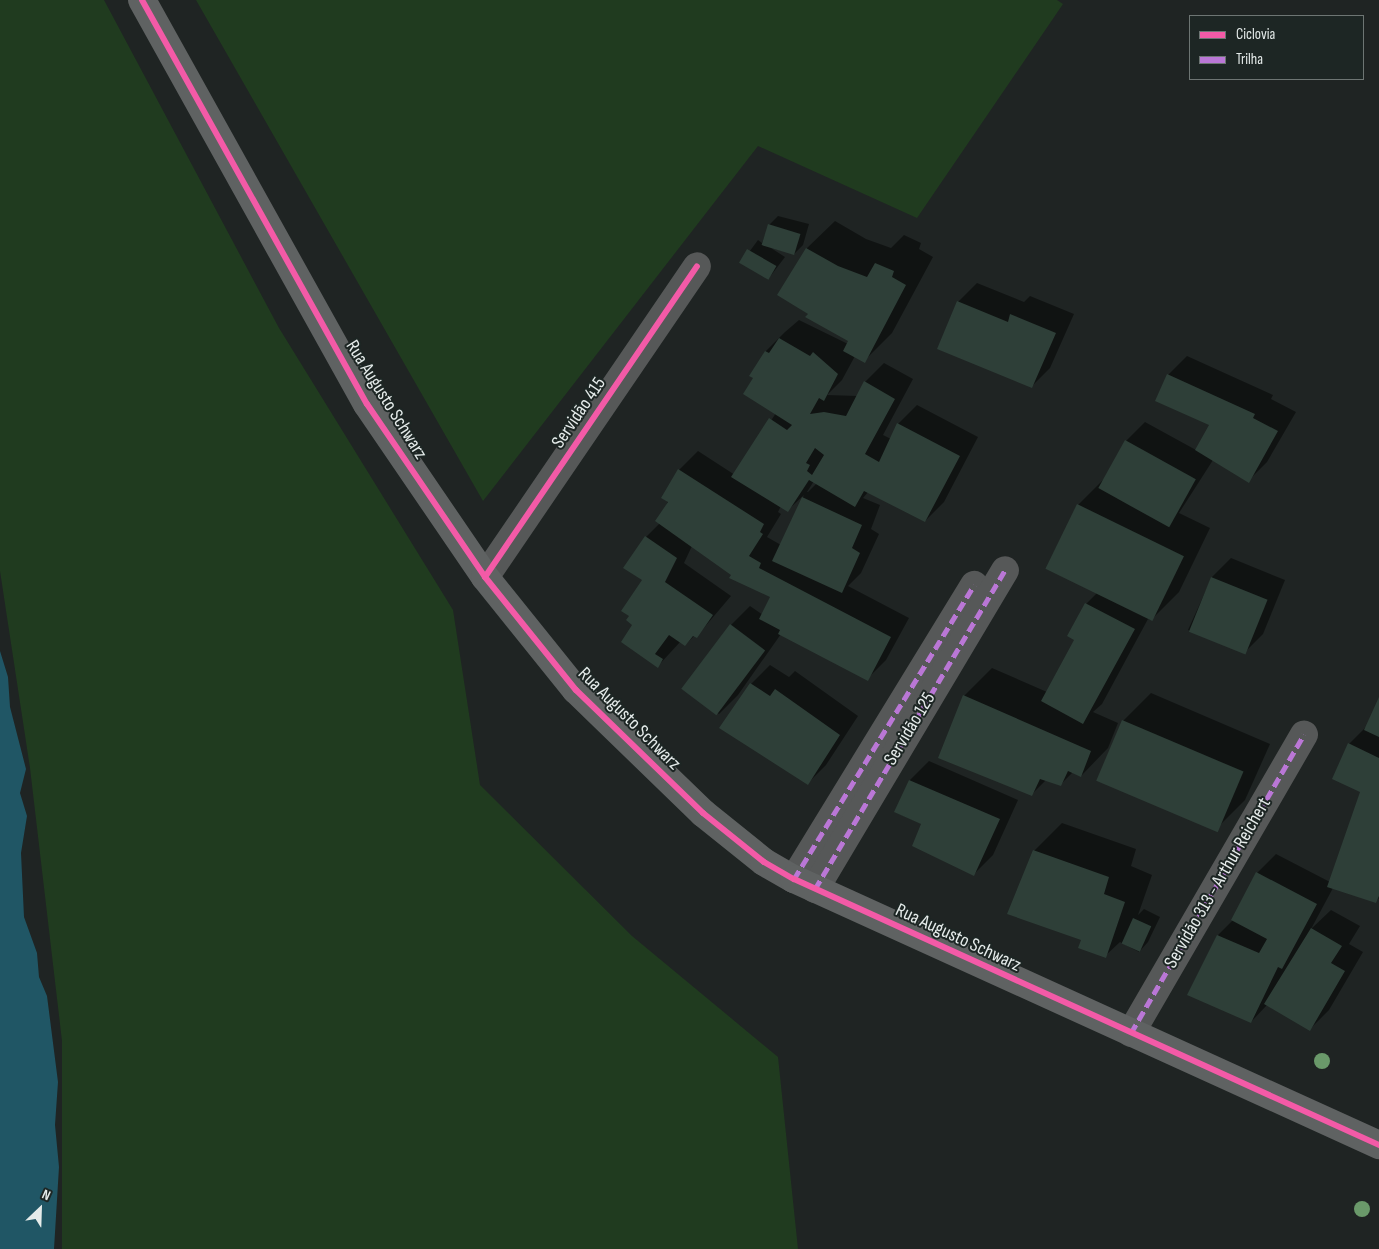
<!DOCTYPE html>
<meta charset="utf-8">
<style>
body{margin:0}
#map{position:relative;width:1379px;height:1249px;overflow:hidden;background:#1f2423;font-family:"Sofia Sans Condensed",sans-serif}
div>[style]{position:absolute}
.green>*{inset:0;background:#203b1f}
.water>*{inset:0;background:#205665}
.shadow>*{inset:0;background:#0007}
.building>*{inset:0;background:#2e3f38;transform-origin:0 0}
.minor>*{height:28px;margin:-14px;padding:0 14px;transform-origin:14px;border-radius:14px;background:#565858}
.major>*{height:28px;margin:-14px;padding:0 14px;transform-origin:14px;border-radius:14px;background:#5f6262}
.quiet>*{height:5px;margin-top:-2.5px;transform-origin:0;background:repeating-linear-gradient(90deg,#ba77d6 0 10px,transparent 0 15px)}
.cycleway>*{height:6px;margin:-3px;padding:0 3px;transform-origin:3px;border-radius:3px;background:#f35aa7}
.trees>*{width:16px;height:16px;margin:-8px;border-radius:50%;background:#6a996a}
span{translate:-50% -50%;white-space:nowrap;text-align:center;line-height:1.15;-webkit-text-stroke:4px #1d2624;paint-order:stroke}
.street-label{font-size:19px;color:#e5ebea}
.legend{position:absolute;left:1189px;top:15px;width:175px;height:65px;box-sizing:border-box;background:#1d2624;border:1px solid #6d7573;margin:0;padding:6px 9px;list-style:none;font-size:15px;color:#e5ebea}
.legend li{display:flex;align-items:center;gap:10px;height:25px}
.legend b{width:25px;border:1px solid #6d7573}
.north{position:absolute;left:15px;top:1184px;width:50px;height:50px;-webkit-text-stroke:4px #1d2624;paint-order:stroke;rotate:24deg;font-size:14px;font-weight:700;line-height:20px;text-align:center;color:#e5ebea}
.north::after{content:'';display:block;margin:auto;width:18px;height:22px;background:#e5ebea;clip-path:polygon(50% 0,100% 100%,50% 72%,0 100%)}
</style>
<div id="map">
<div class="green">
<div style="clip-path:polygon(0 0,104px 0,279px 328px,453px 610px,480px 785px,632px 936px,778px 1057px,798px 1249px,62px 1249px,62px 1041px,30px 768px,0 571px)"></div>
<div style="clip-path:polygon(196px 0,1057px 0,1063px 4px,917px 218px,758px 146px,483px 501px)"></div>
</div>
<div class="water">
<div style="clip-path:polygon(0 651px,8px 677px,10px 707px,26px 769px,20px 793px,27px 816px,21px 853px,24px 917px,37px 953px,39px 977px,47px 996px,58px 1082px,55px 1125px,59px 1167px,54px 1249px,0 1249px)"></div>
</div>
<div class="shadow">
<div style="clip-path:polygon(778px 216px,809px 224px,803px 245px,794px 254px,771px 248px,785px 257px,769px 278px,741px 263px,758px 240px,762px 243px,769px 225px)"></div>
<div style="clip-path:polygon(evenodd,835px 221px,866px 239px,891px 248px,904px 235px,921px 243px,919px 249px,933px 257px,892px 333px,864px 361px,855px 356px,842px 380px,827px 395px,858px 396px,865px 382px,884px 363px,913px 379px,883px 435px,891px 439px,898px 424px,917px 405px,978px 437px,944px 502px,925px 521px,869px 491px,863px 498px,880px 505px,871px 529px,879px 534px,861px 573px,848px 586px,909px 618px,886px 660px,867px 679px,781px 634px,738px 695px,719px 714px,685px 690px,731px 625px,750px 606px,763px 615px,772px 596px,692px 546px,684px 563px,731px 596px,697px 636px,695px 635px,685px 645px,681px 641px,658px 666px,634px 625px,643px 580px,646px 537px,660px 523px,679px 470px,698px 451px,735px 475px,776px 413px,754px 377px,766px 351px,785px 332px,799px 320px,848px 344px,849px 340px,779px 295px,807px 248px,835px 221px,814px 481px,817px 483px,808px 492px,807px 492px,814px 481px,835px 221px,804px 495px,781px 545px,767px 537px,781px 514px,778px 512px,781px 506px,788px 510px,804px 495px)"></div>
<div style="clip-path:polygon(977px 283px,1024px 302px,1030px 296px,1074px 314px,1050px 368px,1031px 387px,958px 302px)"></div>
<div style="clip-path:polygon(1187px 356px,1273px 395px,1271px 399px,1296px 412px,1267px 462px,1248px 481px,1213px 460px,1179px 513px,1210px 528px,1179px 592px,1151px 620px,1148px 619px,1102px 704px,1093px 712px,1118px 723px,1108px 748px,1081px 776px,1073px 772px,1060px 785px,1046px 780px,1032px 794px,964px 696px,992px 668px,1047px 692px,1076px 639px,1086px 604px,1097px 593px,1078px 505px,1106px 477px,1126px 441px,1145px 422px,1196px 450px,1211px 424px,1168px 375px)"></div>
<div style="clip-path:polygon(1231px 558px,1285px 580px,1263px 634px,1244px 653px,1188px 630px,1212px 577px)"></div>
<div style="clip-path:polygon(770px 665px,789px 677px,795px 671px,858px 716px,826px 765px,807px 784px,751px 684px)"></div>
<div style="clip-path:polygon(1151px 693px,1270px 744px,1245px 800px,1217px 828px,1123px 721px)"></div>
<div style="clip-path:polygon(1379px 700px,1379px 898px,1375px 902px,1333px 888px,1311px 929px,1331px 910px,1360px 926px,1349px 944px,1363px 952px,1329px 1010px,1310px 1029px,1267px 1005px,1251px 1022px,1218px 935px,1233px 920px,1257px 873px,1276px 854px,1330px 882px,1361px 791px,1349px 744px,1367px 726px)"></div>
<div style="clip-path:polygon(929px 761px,1018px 800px,993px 855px,974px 874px,922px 824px,895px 812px,910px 780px)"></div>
<div style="clip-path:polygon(1062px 823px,1136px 849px,1131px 866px,1152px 875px,1138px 915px,1144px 909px,1160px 917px,1148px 942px,1139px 952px,1120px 942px,1105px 956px,1082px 939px,1034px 851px)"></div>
</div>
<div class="building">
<div style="left:768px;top:224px;width:34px;height:22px;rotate:17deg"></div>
<div style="clip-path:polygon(806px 248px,838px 266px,867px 277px,875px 263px,894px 271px,892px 277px,906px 285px,865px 363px,843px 351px,848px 341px,805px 317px,808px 314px,777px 295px)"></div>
<div style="left:747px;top:249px;width:34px;height:16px;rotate:30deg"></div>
<div style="clip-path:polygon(957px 301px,1008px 322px,1010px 314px,1056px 333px,1032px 388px,937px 349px)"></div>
<div style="clip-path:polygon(evenodd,779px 338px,810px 356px,813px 352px,838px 374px,824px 401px,819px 398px,810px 414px,824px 412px,846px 416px,864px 381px,895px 399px,865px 454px,879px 462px,897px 423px,960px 456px,925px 522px,864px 491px,855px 507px,809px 480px,788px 512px,731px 477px,769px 418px,787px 430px,792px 425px,743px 394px,753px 378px,749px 376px,765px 351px,769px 353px,779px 338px,815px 448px,824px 455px,812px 475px,807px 471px,810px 465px,806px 463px,815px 448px)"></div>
<div style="clip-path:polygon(1167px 374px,1255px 414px,1253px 418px,1278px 431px,1249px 483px,1195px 450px,1209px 425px,1155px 401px)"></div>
<div style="left:1125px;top:440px;width:81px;height:55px;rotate:29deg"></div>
<div style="clip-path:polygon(678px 469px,764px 524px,760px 532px,763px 534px,749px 556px,761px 563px,759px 568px,891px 637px,868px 681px,778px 634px,780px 630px,759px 619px,770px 597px,729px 578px,731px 575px,655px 521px,668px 502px,661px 498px)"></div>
<div style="clip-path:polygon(802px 497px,862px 525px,852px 548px,860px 553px,842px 593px,772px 561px)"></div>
<div style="left:1077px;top:504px;width:119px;height:72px;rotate:26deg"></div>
<div style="clip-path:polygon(645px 536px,677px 558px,665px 582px,713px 615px,697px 638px,693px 636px,685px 646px,669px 635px,655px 654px,663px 659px,658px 668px,621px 642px,632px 625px,626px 620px,629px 616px,621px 611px,642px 580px,623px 568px)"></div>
<div style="left:1211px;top:577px;width:61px;height:59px;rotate:22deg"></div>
<div style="clip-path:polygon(1085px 603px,1135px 629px,1083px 724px,1041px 701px,1074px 640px,1067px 636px)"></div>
<div style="left:730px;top:624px;width:44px;height:81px;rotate:37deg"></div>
<div style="clip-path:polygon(750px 683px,770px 696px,775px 689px,840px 735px,808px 785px,719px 728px)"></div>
<div style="clip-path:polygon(963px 695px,1091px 751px,1081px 777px,1068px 771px,1061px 786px,1040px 779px,1032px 796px,938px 758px)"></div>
<div style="clip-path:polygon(1379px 697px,1379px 737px,1364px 730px)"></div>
<div style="left:1122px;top:720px;width:132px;height:66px;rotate:23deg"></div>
<div style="clip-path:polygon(1348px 743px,1379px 758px,1379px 896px,1376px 903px,1327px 887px,1360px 792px,1332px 779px)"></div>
<div style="clip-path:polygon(909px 780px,1000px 819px,974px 876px,912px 846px,921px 824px,894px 812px)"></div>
<div style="clip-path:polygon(1033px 850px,1109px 877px,1104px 894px,1125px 902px,1106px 958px,1078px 948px,1081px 940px,1007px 914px)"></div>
<div style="clip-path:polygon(1256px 872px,1317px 904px,1282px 969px,1278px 967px,1251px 1023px,1187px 995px,1217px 935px,1259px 953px,1267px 939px,1231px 920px)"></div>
<div style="left:1133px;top:918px;width:20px;height:28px;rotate:24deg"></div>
<div style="clip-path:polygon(1311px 928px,1342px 946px,1331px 963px,1345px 971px,1310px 1031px,1264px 1004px)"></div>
</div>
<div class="minor">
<div style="left:485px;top:577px;width:376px;rotate:-55.7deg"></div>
<div style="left:794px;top:879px;width:345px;rotate:-58.5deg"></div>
<div style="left:815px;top:889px;width:371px;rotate:-59.2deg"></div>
<div style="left:1131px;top:1033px;width:345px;rotate:-59.9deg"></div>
</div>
<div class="major">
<div style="left:142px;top:0;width:462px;rotate:60.9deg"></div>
<div style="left:367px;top:404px;width:209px;rotate:55.7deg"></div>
<div style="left:485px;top:577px;width:145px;rotate:51.2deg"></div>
<div style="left:576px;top:690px;width:177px;rotate:44.1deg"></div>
<div style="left:703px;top:813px;width:78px;rotate:38.8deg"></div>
<div style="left:764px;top:862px;width:34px;rotate:30deg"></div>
<div style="left:794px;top:879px;width:643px;rotate:24.45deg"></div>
</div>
<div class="quiet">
<div style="left:794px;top:879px;width:345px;rotate:-58.5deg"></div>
<div style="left:815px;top:889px;width:371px;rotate:-59.2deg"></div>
<div style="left:1131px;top:1033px;width:345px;rotate:-59.9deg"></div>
</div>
<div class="cycleway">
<div style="left:142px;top:0;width:462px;rotate:60.9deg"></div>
<div style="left:367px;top:404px;width:209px;rotate:55.7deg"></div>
<div style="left:485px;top:577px;width:145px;rotate:51.2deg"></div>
<div style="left:576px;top:690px;width:177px;rotate:44.1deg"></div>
<div style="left:703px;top:813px;width:78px;rotate:38.8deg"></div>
<div style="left:764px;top:862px;width:34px;rotate:30deg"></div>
<div style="left:794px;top:879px;width:643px;rotate:24.45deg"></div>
<div style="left:485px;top:577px;width:376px;rotate:-55.7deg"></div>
</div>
<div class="trees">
<div style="left:1322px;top:1061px"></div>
<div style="left:1362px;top:1209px"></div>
</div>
<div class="street-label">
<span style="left:386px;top:400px;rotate:58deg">Rua Augusto Schwarz</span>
<span style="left:579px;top:413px;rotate:-56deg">Servidão 415</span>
<span style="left:629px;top:719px;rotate:45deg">Rua Augusto Schwarz</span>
<span style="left:910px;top:729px;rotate:-59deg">Servidão 125</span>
<span style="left:1218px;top:883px;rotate:-60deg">Servidão 313 - Arthur Reichert</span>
<span style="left:958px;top:938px;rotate:25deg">Rua Augusto Schwarz</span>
</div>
<ul class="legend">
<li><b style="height:6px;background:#f35aa7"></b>Ciclovia</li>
<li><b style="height:6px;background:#ba77d6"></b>Trilha</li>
</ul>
<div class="north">N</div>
</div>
